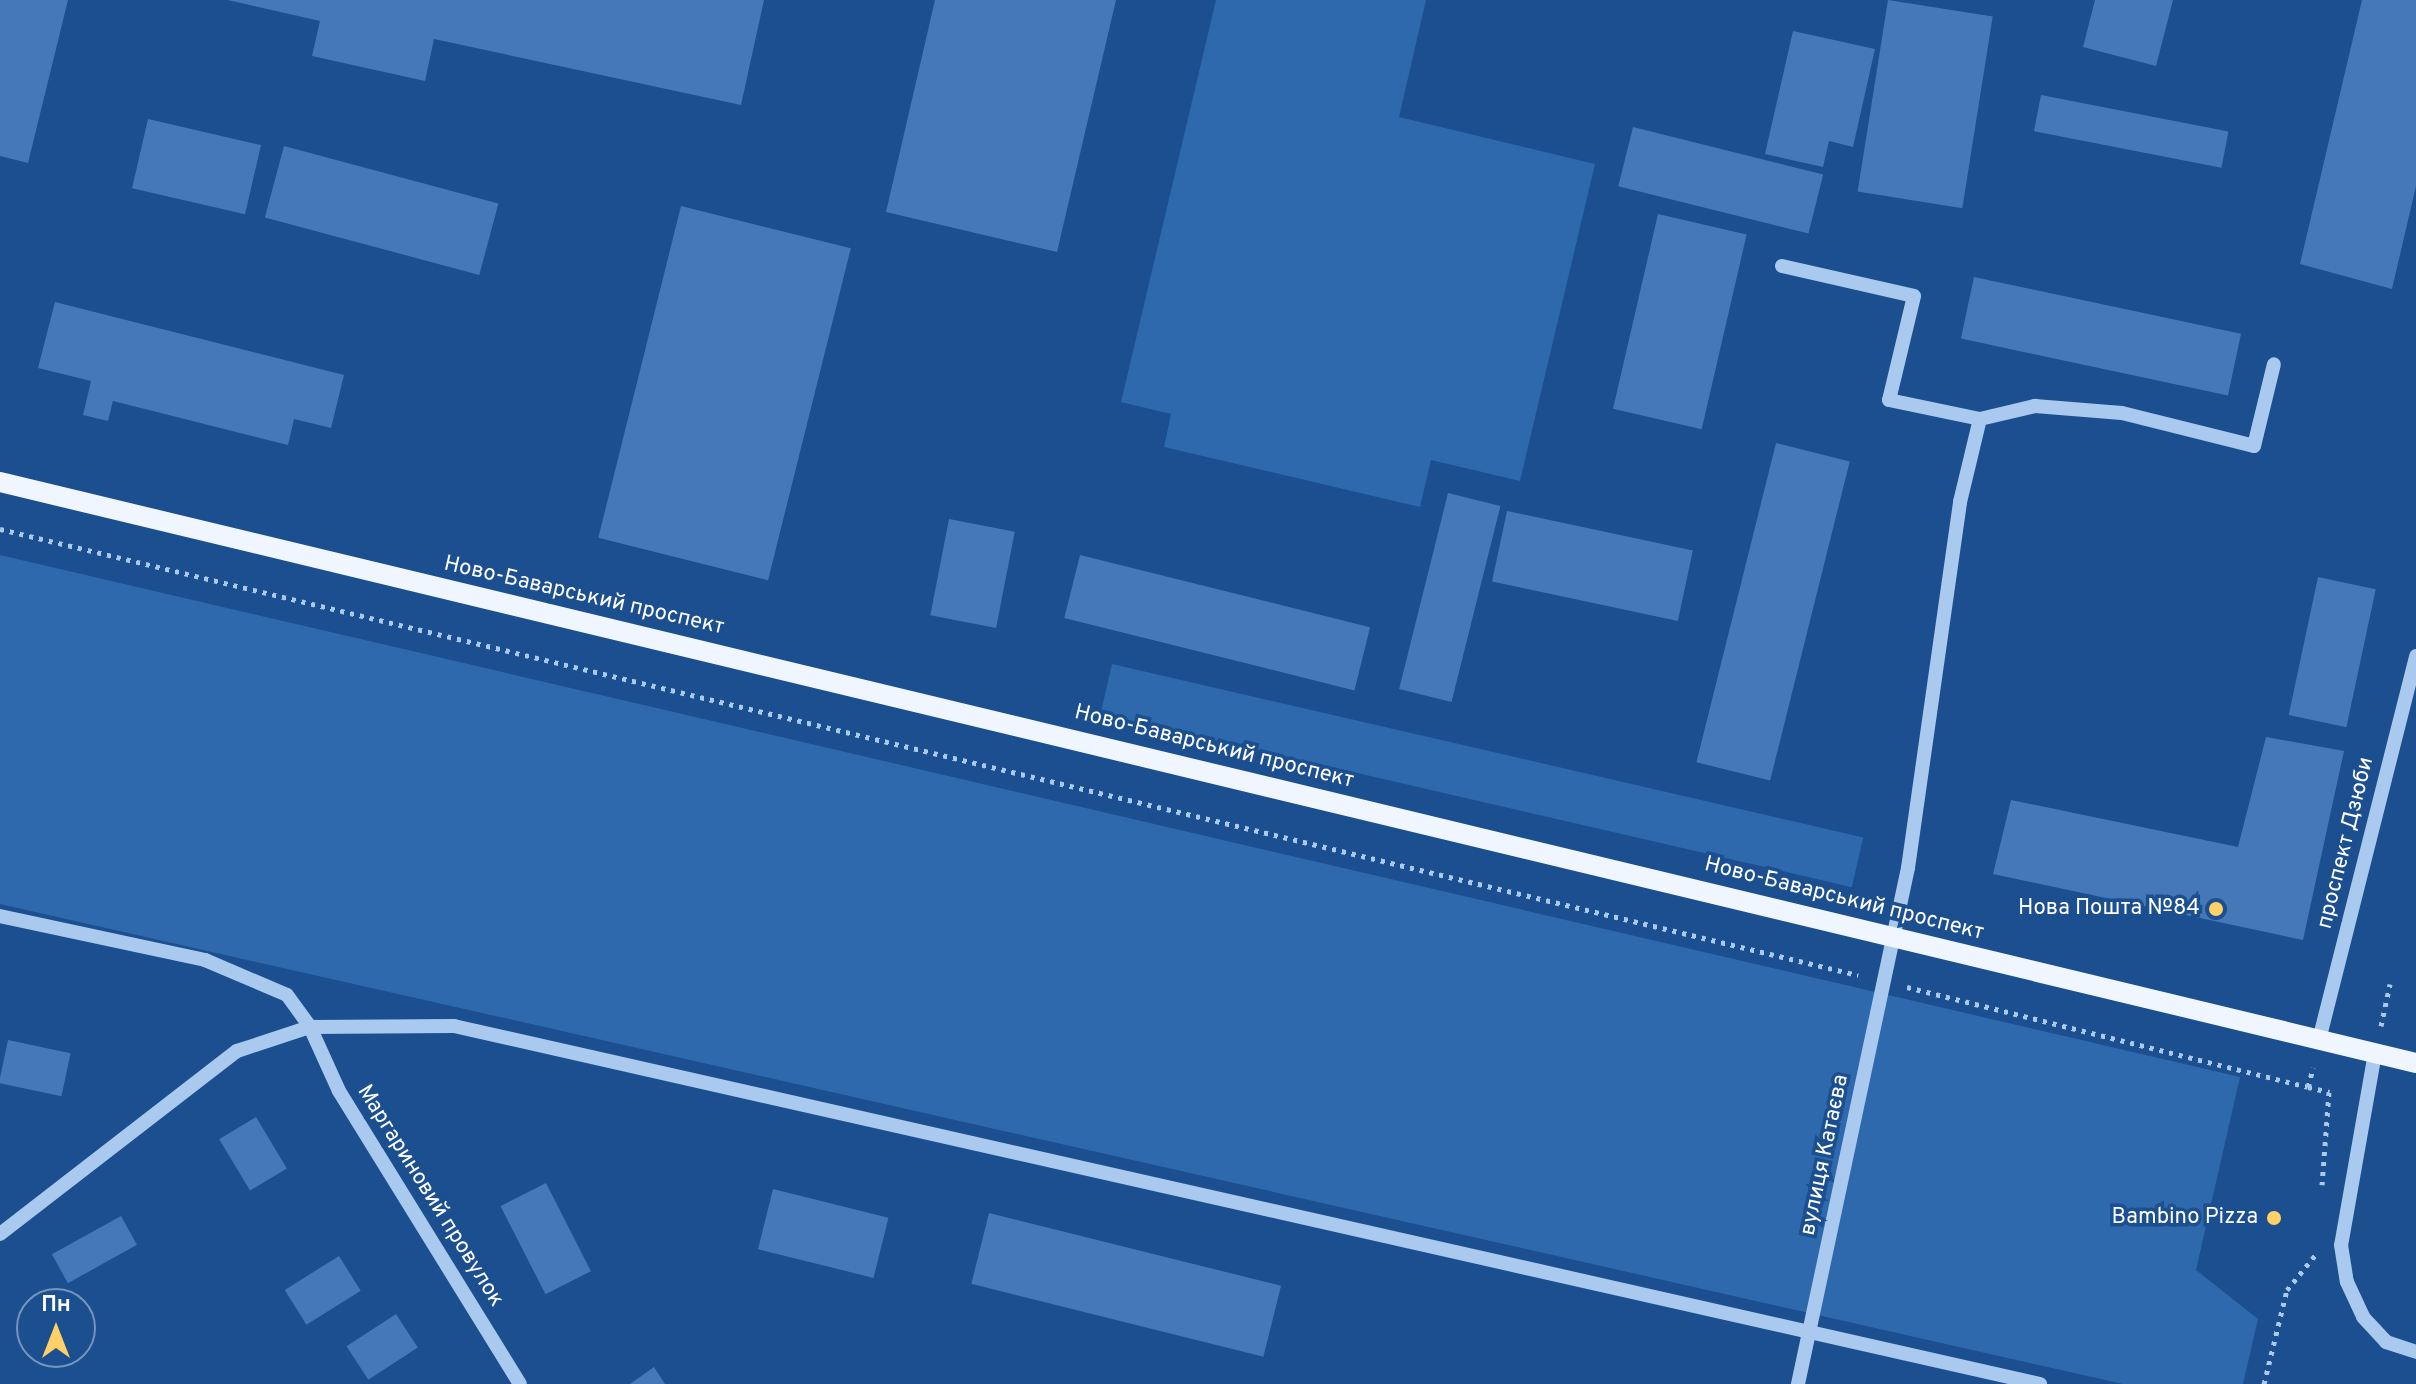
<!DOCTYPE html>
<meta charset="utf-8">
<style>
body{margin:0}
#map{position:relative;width:2416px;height:1384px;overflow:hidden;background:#1b4f8f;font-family:Overpass,sans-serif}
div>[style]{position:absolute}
.green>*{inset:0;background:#2e69ad;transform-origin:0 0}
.building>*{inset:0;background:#4478b7;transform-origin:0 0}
.path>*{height:5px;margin-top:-2.5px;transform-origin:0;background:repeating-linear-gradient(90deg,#a9c9ee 0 4px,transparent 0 10px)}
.minor>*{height:14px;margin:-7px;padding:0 7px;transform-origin:7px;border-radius:7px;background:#a9c9ee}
.major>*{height:20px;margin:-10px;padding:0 10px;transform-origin:10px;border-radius:10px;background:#f0f6ff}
.dots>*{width:22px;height:22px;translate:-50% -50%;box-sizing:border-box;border:4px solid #1b4f8f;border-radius:50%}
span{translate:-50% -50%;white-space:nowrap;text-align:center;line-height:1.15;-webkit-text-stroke:7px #1b4f8f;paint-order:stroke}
.street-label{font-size:22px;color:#fff}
.poi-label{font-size:22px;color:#fff}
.right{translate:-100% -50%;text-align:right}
.north{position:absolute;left:16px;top:1288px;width:80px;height:80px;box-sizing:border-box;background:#1b4f8f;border:2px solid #7695bc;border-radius:50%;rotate:0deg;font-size:22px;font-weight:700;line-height:32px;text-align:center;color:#fff}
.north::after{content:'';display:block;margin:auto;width:28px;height:36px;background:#ffd166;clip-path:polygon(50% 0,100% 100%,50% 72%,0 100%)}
</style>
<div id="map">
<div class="green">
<div style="clip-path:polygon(1216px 0,1426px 0,1399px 117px,1595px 164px,1520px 481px,1431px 460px,1420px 507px,1164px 447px,1171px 414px,1121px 402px)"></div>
<div style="clip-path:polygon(0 555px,2240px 1077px,2196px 1270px,2258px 1319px,2243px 1384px,2123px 1384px,0 904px)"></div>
<div style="left:1112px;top:664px;width:771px;height:51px;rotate:13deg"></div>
</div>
<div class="building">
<div style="clip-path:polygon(0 0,68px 0,28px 163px,0 156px)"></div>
<div style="clip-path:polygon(228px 0,764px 0,741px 105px,434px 39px,425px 81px,312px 56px,320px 21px)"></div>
<div style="clip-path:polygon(935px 0,1116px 0,1057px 252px,886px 212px)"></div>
<div style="left:1888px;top:0;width:106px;height:194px;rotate:9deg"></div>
<div style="clip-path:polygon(2095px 0,2173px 0,2156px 66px,2083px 47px)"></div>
<div style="clip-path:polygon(2362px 0,2416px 0,2416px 186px,2392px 289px,2300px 264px)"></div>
<div style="clip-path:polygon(1793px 31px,1875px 49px,1853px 147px,1829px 141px,1823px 167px,1765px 154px)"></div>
<div style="left:2041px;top:95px;width:191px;height:37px;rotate:11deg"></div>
<div style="left:148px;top:119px;width:116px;height:71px;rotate:13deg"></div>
<div style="left:1633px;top:127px;width:196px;height:61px;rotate:14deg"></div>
<div style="left:284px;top:146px;width:222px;height:74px;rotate:15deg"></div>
<div style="left:681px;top:206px;width:175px;height:342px;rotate:14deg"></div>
<div style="left:1658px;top:214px;width:91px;height:200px;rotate:13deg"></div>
<div style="left:1974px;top:277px;width:273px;height:63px;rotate:12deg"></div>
<div style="clip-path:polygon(55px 302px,344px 375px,331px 428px,294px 419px,288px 445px,113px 401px,108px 421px,83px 415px,91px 381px,38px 368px)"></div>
<div style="left:1776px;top:443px;width:76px;height:329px;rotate:14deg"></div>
<div style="left:1448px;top:493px;width:54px;height:202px;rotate:14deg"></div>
<div style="left:1507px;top:511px;width:190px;height:72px;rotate:12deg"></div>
<div style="left:949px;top:519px;width:67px;height:98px;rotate:11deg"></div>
<div style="left:1080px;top:555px;width:299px;height:65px;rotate:14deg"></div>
<div style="left:2318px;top:577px;width:59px;height:141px;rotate:12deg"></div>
<div style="clip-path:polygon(2266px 737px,2344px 751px,2303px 940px,1993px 874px,2011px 800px,2238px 847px)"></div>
<div style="left:8px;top:1040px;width:64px;height:44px;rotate:12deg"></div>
<div style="left:256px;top:1117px;width:60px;height:43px;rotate:59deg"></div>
<div style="left:546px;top:1183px;width:99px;height:51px;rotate:63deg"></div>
<div style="left:773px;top:1189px;width:119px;height:62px;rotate:14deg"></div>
<div style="left:989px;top:1213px;width:301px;height:73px;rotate:14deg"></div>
<div style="left:121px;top:1216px;width:33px;height:79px;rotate:61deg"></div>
<div style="left:339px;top:1256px;width:41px;height:64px;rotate:58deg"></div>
<div style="left:396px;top:1314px;width:40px;height:59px;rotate:57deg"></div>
<div style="clip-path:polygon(654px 1367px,665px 1384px,630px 1384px)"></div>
</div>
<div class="path">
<div style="left:0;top:529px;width:1911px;rotate:13.5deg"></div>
<div style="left:1907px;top:987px;width:413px;rotate:14deg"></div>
<div style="left:2308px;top:1087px;width:20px;rotate:-75deg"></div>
<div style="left:2381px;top:1026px;width:43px;rotate:-77.9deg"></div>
<div style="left:2308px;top:1087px;width:22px;rotate:13deg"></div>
<div style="left:2329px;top:1092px;width:93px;rotate:94.3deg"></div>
<div style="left:2264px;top:1384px;width:97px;rotate:-76.3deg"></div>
<div style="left:2287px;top:1290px;width:46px;rotate:-51.1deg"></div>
</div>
<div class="minor">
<div style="left:1782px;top:266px;width:135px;rotate:12.8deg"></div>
<div style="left:1914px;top:296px;width:107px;rotate:103.5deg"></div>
<div style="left:1889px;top:400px;width:93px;rotate:11.8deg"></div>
<div style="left:0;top:916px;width:210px;rotate:12.1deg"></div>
<div style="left:205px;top:960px;width:89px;rotate:23.1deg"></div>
<div style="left:287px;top:995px;width:39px;rotate:54deg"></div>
<div style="left:310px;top:1027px;width:144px;rotate:-0.4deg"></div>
<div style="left:454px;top:1026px;width:1626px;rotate:12.72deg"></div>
<div style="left:2319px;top:1040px;width:396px;rotate:-75.8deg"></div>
<div style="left:2375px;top:1053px;width:195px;rotate:100deg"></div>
<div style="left:2341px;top:1245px;width:37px;rotate:81deg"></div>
<div style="left:2347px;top:1282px;width:38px;rotate:65deg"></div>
<div style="left:2363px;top:1317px;width:34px;rotate:47deg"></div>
<div style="left:2386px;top:1342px;width:32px;rotate:18deg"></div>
<div style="left:0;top:1234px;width:299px;rotate:-37.7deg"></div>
<div style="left:237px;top:1051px;width:77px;rotate:-18.2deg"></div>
<div style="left:310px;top:1027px;width:70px;rotate:65.6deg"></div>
<div style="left:339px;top:1091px;width:344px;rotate:58.3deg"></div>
<div style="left:1798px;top:1384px;width:528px;rotate:-77.97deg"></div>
<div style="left:1908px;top:868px;width:370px;rotate:-81.9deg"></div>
<div style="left:1960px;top:502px;width:85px;rotate:-76.5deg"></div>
<div style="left:1980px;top:419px;width:57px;rotate:-13.3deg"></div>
<div style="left:2035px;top:406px;width:87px;rotate:4.6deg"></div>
<div style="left:2122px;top:413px;width:136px;rotate:14deg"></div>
<div style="left:2254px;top:446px;width:84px;rotate:-76.3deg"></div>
</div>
<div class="major">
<div style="left:0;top:482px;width:2485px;rotate:13.52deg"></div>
</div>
<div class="dots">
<div style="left:2216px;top:909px;background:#ffd166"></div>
<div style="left:2274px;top:1218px;background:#ffd166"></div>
</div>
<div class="street-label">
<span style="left:584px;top:596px;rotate:13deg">Ново-Баварський проспект</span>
<span style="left:1214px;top:747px;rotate:14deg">Ново-Баварський проспект</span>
<span style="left:2346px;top:843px;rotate:-76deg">проспект Дзюби</span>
<span style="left:1844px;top:899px;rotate:14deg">Ново-Баварський проспект</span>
<span style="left:1825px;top:1155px;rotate:-78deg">вулиця Катаєва</span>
<span style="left:430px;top:1196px;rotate:58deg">Маргариновий провулок</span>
</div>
<div class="poi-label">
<span class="right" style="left:2200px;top:909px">Нова Пошта №84</span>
<span class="right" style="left:2258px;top:1218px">Bambino Pizza</span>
</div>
<div class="north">Пн</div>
</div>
